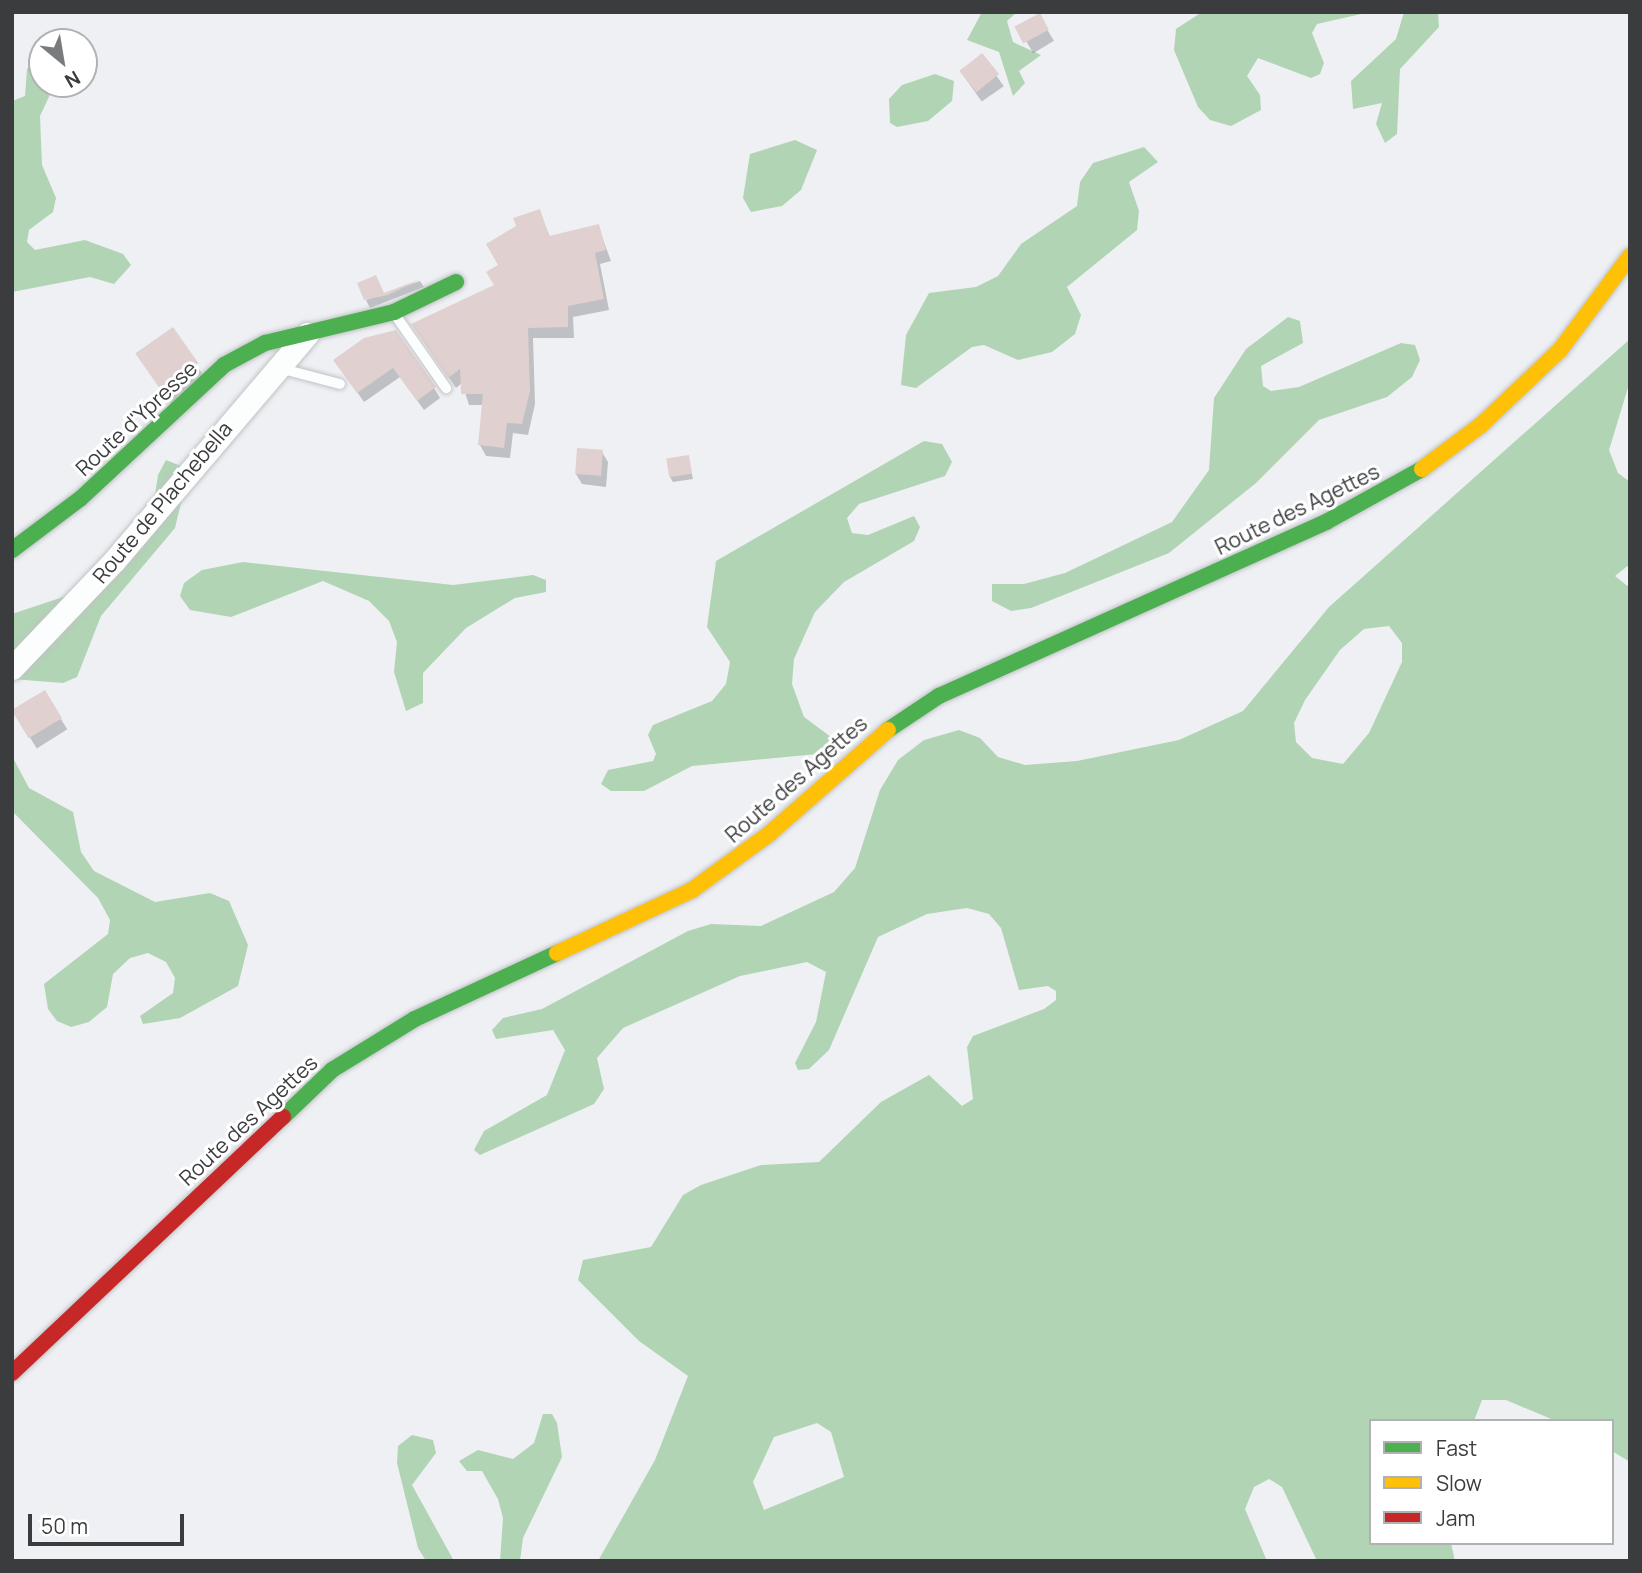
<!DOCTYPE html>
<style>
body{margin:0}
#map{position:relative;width:1642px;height:1573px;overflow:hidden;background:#eef0f4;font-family:Manrope,sans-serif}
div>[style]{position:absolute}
.forest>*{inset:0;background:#b1d4b4}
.shadow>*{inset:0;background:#0003;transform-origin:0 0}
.building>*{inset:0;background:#e0d0cf;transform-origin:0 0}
.roads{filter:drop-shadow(0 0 2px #c1c2c6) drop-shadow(0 0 2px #c1c2c6)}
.lane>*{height:10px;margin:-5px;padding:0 5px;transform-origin:5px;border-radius:5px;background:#fcfdfd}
.street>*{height:23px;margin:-11.5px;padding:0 11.5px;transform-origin:11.5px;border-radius:11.5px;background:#fcfdfd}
.fast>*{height:16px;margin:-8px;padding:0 8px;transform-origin:8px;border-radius:8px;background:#4caf50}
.slow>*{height:16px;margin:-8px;padding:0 8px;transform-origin:8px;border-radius:8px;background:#ffc107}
.jam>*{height:16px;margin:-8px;padding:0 8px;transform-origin:8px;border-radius:8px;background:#c62828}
span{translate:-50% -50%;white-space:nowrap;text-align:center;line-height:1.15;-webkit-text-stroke:6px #fff;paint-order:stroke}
.street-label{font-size:21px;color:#3a3c3e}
.frame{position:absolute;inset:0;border:14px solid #3a3c3e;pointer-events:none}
.legend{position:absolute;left:1369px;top:1419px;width:245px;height:126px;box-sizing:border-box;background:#fff;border:2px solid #b0b1b2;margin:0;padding:9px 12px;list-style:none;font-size:21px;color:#3a3c3e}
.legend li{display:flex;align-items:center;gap:14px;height:35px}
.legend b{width:35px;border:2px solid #b0b1b2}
.north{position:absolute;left:28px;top:28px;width:70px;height:70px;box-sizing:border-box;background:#fff;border:2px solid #b0b1b2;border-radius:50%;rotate:150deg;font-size:19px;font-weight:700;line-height:28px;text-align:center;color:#3a3c3e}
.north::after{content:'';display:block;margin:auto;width:24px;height:32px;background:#797b7e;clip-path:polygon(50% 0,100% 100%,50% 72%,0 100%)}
.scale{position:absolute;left:28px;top:1514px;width:156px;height:32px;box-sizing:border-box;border:4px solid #3a3c3e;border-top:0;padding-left:9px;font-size:21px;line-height:24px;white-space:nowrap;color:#3a3c3e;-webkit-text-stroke:5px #fff;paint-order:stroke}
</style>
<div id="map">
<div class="forest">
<div style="clip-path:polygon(982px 12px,1017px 12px,1007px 21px,1013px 42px,1041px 55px,1019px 71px,1025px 83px,1013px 96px,999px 52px,967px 40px)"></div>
<div style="clip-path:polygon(1202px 12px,1370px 12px,1317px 24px,1312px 33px,1324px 63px,1320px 74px,1311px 78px,1258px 58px,1247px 76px,1260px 95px,1261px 110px,1231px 126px,1210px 120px,1198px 107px,1174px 50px,1176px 29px)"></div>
<div style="clip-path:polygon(1404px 12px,1438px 12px,1439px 27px,1400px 69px,1397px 134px,1385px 143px,1376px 124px,1382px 103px,1353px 109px,1351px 81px,1396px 39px)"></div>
<div style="clip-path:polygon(42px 54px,42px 84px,55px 84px,40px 116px,42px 165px,56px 198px,53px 212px,29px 230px,27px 242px,35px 250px,85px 240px,123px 254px,131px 265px,114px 284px,90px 277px,12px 292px,12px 101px,25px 96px,27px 69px)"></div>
<div style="clip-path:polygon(935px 74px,954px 81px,952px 101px,928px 121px,897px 127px,890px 123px,889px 99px,902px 85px)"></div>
<div style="clip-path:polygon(795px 140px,817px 150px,801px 190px,782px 206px,751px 212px,743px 198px,750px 154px)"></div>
<div style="clip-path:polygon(1144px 147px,1158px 162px,1129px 182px,1139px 211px,1137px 230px,1067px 287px,1081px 315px,1075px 334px,1052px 352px,1018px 360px,984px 345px,972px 347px,916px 388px,901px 385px,906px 335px,929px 293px,976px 287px,998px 276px,1021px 244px,1077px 206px,1080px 182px,1093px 163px)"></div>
<div style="clip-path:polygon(1288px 317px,1300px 321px,1303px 343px,1261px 366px,1263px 386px,1271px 391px,1299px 387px,1401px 343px,1415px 345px,1420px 360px,1412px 377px,1387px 397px,1319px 420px,1256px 483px,1169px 553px,1031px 608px,1011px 611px,992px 601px,992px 584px,1024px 584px,1065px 573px,1172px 522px,1209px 470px,1214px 398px,1246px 349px)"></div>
<div style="clip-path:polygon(evenodd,1630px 339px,1630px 381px,1609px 450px,1618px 473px,1630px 482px,1630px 564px,1615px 576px,1630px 588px,1630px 1462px,1612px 1451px,1612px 1421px,1556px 1421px,1506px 1400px,1482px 1400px,1474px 1421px,1371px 1421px,1371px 1543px,1451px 1543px,1455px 1561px,1317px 1561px,1282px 1487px,1269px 1479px,1254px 1487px,1245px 1509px,1267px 1561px,598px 1561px,655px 1460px,688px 1376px,639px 1341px,578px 1280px,583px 1260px,651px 1247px,683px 1195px,701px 1185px,761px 1165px,819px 1162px,881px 1102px,929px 1075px,962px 1106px,973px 1099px,967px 1047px,973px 1036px,1044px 1009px,1056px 1000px,1056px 991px,1048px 986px,1019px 990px,1001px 928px,989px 914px,967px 908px,927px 914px,878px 937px,829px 1050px,809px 1069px,798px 1070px,795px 1063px,816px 1022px,826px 972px,807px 962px,740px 976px,623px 1028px,597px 1058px,604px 1089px,594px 1104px,480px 1155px,474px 1150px,484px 1131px,547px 1095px,565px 1050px,553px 1030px,496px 1039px,492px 1030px,503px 1018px,542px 1009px,688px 931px,711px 924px,761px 926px,834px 892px,855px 868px,880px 790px,898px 760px,924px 740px,959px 730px,980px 738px,998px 757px,1025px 765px,1077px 761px,1179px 740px,1243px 711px,1329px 607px,1630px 339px,1389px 626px,1402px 643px,1402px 662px,1369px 733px,1343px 764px,1312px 758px,1296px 742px,1294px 723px,1305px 700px,1340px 650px,1364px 629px,1389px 626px,1630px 339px,817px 1423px,831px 1432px,844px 1477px,764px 1510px,753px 1482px,774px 1437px,817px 1423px)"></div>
<div style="clip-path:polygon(924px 441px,942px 444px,952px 462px,945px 476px,859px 504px,847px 518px,852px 533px,868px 535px,914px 516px,920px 527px,914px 541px,844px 582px,815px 612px,794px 659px,792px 684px,804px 717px,831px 737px,828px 753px,692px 766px,644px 791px,611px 791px,601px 784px,608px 770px,653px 761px,656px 754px,648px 735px,653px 725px,712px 701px,726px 684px,730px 662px,707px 627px,716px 561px)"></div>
<div style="clip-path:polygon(166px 460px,181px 466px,184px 490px,175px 528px,101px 616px,77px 677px,63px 683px,12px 679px,12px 614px,96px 586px,151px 523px,158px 475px)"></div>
<div style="clip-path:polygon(243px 562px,453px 585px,533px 575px,546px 580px,546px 592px,515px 598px,466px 628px,423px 673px,423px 703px,406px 711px,394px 672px,397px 642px,389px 621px,369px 601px,323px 581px,231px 617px,190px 610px,180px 596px,184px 583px,202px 570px)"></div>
<div style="clip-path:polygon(12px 756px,29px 788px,73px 812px,81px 852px,94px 871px,155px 902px,210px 893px,229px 901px,248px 945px,238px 986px,180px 1018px,143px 1024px,140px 1016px,173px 993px,175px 978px,166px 962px,148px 953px,130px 958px,113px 974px,107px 1007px,89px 1022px,71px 1027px,57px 1021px,48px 1009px,44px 984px,108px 934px,110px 920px,98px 898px,12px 811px)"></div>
<div style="clip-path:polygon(543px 1414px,552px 1414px,557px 1423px,562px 1457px,523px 1538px,520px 1561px,500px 1561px,503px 1518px,498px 1499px,482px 1471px,467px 1471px,459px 1461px,478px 1450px,513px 1459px,534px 1443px)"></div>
<div style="clip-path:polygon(412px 1435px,433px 1440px,436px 1453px,412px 1485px,454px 1561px,426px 1561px,418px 1548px,397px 1463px,398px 1446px)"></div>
</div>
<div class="shadow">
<div style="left:1039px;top:16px;width:29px;height:24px;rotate:59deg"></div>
<div style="left:982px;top:55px;width:38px;height:27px;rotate:55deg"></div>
<div style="clip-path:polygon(539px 211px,550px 237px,598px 226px,611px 261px,600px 264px,609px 310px,573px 317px,574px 338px,533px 338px,535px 404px,528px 435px,513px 433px,510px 458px,486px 456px,480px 445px,484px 405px,469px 405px,462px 383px,456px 388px,420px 335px,496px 286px,501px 266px)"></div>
<div style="clip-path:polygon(420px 281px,424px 287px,370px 308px,366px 300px)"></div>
<div style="left:172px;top:329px;width:61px;height:43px;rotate:56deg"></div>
<div style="clip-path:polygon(364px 340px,434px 388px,440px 398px,424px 410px,400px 377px,364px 402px,342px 370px)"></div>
<div style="clip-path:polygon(602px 452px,608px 462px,606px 487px,582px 484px,576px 474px)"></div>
<div style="clip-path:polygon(688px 457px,693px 479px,673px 482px,670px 477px)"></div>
<div style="left:44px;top:692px;width:44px;height:36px;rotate:58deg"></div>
</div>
<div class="building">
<div style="left:1040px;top:13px;width:19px;height:29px;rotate:62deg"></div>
<div style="left:982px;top:53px;width:27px;height:29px;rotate:51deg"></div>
<div style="clip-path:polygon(540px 209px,549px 236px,599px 224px,606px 250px,595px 253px,604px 299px,568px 306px,568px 327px,528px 328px,530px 391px,522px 424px,507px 423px,504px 448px,478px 445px,483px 394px,461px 394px,460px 369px,448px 378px,411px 324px,494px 285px,486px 272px,498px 265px,486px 244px,516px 226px,513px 218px)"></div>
<div style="clip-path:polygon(376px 275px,384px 293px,421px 279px,388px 295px,364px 300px,357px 283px)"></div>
<div style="left:173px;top:327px;width:44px;height:46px;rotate:55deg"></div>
<div style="clip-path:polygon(396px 330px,436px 387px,417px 401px,393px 368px,357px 393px,333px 360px,364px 338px)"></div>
<div style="left:577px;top:448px;width:26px;height:26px;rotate:4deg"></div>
<div style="left:689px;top:455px;width:19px;height:23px;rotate:81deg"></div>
<div style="left:45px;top:690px;width:33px;height:39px;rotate:59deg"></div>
</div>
<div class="roads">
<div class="lane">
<div style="left:396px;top:316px;width:88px;rotate:55.2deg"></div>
<div style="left:279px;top:368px;width:63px;rotate:14.7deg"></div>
</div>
<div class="street">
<div style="left:12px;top:668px;width:148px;rotate:-46.4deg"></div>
<div style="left:114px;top:561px;width:298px;rotate:-49.6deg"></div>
</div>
<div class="fast">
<div style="left:12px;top:550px;width:85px;rotate:-36.9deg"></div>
<div style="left:80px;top:499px;width:197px;rotate:-42.9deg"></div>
<div style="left:224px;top:365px;width:47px;rotate:-28.2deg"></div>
<div style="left:265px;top:343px;width:133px;rotate:-13.5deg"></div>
<div style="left:394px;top:312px;width:69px;rotate:-25.8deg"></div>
<div style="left:888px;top:730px;width:61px;rotate:-33.7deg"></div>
<div style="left:939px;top:696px;width:424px;rotate:-24.2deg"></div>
<div style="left:1326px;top:522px;width:110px;rotate:-28.9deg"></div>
<div style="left:283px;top:1117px;width:68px;rotate:-43.8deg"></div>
<div style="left:332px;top:1070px;width:97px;rotate:-31.6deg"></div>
<div style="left:415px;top:1019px;width:157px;rotate:-24.9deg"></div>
</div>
<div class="slow">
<div style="left:1422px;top:469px;width:74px;rotate:-36.7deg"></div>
<div style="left:1481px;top:425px;width:109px;rotate:-43.5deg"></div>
<div style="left:1560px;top:350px;width:117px;rotate:-53.3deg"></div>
<div style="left:557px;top:953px;width:149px;rotate:-25deg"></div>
<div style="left:692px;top:890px;width:95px;rotate:-36deg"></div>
<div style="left:769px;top:834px;width:158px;rotate:-41.2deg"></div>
</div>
<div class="jam">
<div style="left:12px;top:1373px;width:373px;rotate:-43.4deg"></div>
</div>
</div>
<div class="street-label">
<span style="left:136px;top:418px;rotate:-43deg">Route d'Ypresse</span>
<span style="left:162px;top:502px;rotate:-50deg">Route de Plachebella</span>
<span style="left:1297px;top:509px;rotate:-26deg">Route des Agettes</span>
<span style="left:796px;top:779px;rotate:-41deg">Route des Agettes</span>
<span style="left:248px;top:1120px;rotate:-43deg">Route des Agettes</span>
</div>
<div class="frame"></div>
<ul class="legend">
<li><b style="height:9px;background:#4caf50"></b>Fast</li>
<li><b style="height:9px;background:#ffc107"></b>Slow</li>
<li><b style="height:9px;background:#c62828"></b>Jam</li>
</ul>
<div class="north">N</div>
<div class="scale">50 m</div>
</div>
